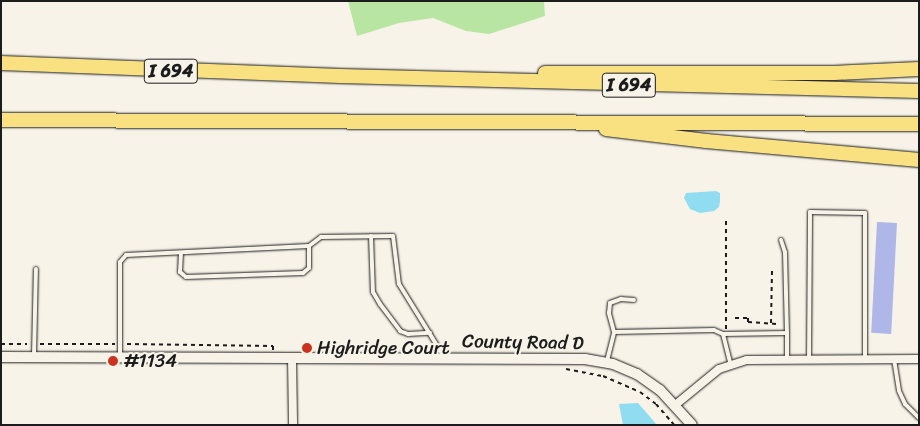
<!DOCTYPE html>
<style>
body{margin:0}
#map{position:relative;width:920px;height:426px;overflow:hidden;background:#f7f3e8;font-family:Sriracha,sans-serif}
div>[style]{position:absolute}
.green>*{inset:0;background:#b9e5a2}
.water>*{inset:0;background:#90dcf1}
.building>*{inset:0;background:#afb7e8;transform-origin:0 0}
.path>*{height:2px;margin-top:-1px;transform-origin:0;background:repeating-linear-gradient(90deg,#1c1c1c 0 4px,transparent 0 8px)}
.roads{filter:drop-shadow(0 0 1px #1c1c1c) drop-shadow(0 0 1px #1c1c1c)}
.lane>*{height:4px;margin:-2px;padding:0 2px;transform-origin:2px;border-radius:2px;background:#f7f3e8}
.street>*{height:8px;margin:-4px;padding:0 4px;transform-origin:4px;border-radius:4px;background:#f7f3e8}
.secondary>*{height:10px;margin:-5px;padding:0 5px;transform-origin:5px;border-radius:5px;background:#f7f3e8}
.highway>*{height:14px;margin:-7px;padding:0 7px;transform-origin:7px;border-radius:7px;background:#f9e181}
.dots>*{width:14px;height:14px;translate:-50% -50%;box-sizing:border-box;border:2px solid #f7f3e8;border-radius:50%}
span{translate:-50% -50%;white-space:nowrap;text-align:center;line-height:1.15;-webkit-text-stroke:4px #f7f3e8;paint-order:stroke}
.shield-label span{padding:1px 4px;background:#f7f3e8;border:1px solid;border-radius:4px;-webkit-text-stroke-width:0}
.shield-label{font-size:18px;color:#1c1c1c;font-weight:700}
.street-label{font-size:19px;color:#1c1c1c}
.poi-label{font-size:19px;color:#1c1c1c}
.left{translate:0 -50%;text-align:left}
.frame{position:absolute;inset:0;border:2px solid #1c1c1c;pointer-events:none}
</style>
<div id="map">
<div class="green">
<div style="clip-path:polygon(348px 1px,544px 1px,545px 16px,489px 34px,466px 31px,433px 18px,399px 23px,357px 36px)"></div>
</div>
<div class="water">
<div style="clip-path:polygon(716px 191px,720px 193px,720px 201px,719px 207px,714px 211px,700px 213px,690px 209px,684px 198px,686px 193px)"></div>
<div style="clip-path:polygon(638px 403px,657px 425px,623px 425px,619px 404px)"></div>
</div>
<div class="building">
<div style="left:877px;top:222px;width:20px;height:111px;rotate:3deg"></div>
</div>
<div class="path">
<div style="left:735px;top:318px;width:13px"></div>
<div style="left:748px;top:318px;width:4px;rotate:90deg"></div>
<div style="left:748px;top:322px;width:29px;rotate:4deg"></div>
<div style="left:771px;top:323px;width:54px;rotate:-88.9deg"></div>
<div style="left:726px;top:329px;width:109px;rotate:-90deg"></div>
<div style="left:1px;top:344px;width:26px"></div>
<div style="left:40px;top:344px;width:75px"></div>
<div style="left:127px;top:344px;width:146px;rotate:0.8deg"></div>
<div style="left:273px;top:346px;width:4px;rotate:90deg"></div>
<div style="left:566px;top:369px;width:38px;rotate:11deg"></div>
<div style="left:603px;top:376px;width:40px;rotate:23.4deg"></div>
<div style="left:640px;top:392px;width:20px;rotate:37deg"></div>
<div style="left:656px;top:404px;width:28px;rotate:49deg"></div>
</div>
<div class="roads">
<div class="lane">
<div style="left:371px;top:236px;width:56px;rotate:88deg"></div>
<div style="left:373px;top:292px;width:14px;rotate:60deg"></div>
<div style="left:380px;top:304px;width:34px;rotate:53deg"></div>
<div style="left:400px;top:331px;width:9px;rotate:21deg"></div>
<div style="left:408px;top:334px;width:22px;rotate:-3deg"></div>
<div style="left:781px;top:240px;width:13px;rotate:72deg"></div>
<div style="left:785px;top:252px;width:81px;rotate:88.6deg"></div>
<div style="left:309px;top:246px;width:15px;rotate:-37deg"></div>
<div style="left:321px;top:237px;width:72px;rotate:-0.8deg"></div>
<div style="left:393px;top:236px;width:48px;rotate:82.9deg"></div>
<div style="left:399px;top:284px;width:86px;rotate:58.3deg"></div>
<div style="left:614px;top:332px;width:100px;rotate:-1.1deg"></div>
<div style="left:714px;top:330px;width:10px;rotate:24deg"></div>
<div style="left:723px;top:334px;width:32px;rotate:76deg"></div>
<div style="left:723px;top:334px;width:64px;rotate:-0.9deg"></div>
<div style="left:787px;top:333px;width:26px;rotate:90deg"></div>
<div style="left:34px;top:355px;width:86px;rotate:-88.7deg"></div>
<div style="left:120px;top:355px;width:93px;rotate:-90deg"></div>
<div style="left:120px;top:262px;width:9px;rotate:-49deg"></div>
<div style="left:126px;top:255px;width:183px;rotate:-2.8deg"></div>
<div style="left:309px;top:246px;width:22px;rotate:90deg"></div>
<div style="left:309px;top:268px;width:8px;rotate:140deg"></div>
<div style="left:303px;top:273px;width:117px;rotate:178deg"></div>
<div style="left:186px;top:277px;width:8px;rotate:-140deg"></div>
<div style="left:180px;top:272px;width:19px;rotate:-87deg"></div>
<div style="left:894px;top:359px;width:32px;rotate:81deg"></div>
<div style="left:899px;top:391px;width:14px;rotate:65deg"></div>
<div style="left:905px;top:404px;width:20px;rotate:45deg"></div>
<div style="left:809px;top:360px;width:148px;rotate:-89.6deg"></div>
<div style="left:810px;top:212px;width:55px;rotate:1deg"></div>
<div style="left:865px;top:213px;width:146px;rotate:90deg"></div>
<div style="left:607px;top:361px;width:30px;rotate:-76deg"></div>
<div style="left:614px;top:332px;width:20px;rotate:-105deg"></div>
<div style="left:609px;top:313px;width:10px;rotate:-84deg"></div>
<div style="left:610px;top:303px;width:12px;rotate:-20deg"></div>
<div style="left:621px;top:299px;width:13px;rotate:4deg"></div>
</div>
<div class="street">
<div style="left:292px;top:358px;width:67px;rotate:89.1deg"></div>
<div style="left:674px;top:406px;width:58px;rotate:-39.4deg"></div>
<div style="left:719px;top:369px;width:29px;rotate:-18deg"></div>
<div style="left:747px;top:360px;width:172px;rotate:-0.3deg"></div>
</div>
<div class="secondary">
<div style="left:1px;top:357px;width:584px;rotate:0.2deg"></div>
<div style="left:585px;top:359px;width:28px;rotate:10deg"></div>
<div style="left:613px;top:364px;width:26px;rotate:23deg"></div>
<div style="left:637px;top:374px;width:28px;rotate:35deg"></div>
<div style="left:660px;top:390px;width:47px;rotate:47.6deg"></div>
</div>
<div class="highway">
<div style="left:1px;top:63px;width:339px;rotate:2.2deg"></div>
<div style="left:340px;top:76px;width:579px;rotate:1.48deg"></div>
<div style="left:545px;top:73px;width:289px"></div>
<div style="left:834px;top:73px;width:85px;rotate:-2.7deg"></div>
<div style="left:1px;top:120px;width:918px;rotate:0.25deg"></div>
<div style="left:606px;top:129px;width:101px;rotate:6.8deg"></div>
<div style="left:706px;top:141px;width:214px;rotate:5.1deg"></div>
</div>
</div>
<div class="dots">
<div style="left:307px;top:348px;background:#c8321e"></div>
<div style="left:113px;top:361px;background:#c8321e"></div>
</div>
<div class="shield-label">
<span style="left:171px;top:71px">I 694</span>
<span style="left:629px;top:85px">I 694</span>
</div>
<div class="street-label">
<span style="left:523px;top:342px;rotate:1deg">County Road D</span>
</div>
<div class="poi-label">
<span class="left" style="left:317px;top:348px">Highridge Court</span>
<span class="left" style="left:123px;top:361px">#1134</span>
</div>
<div class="frame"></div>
</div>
